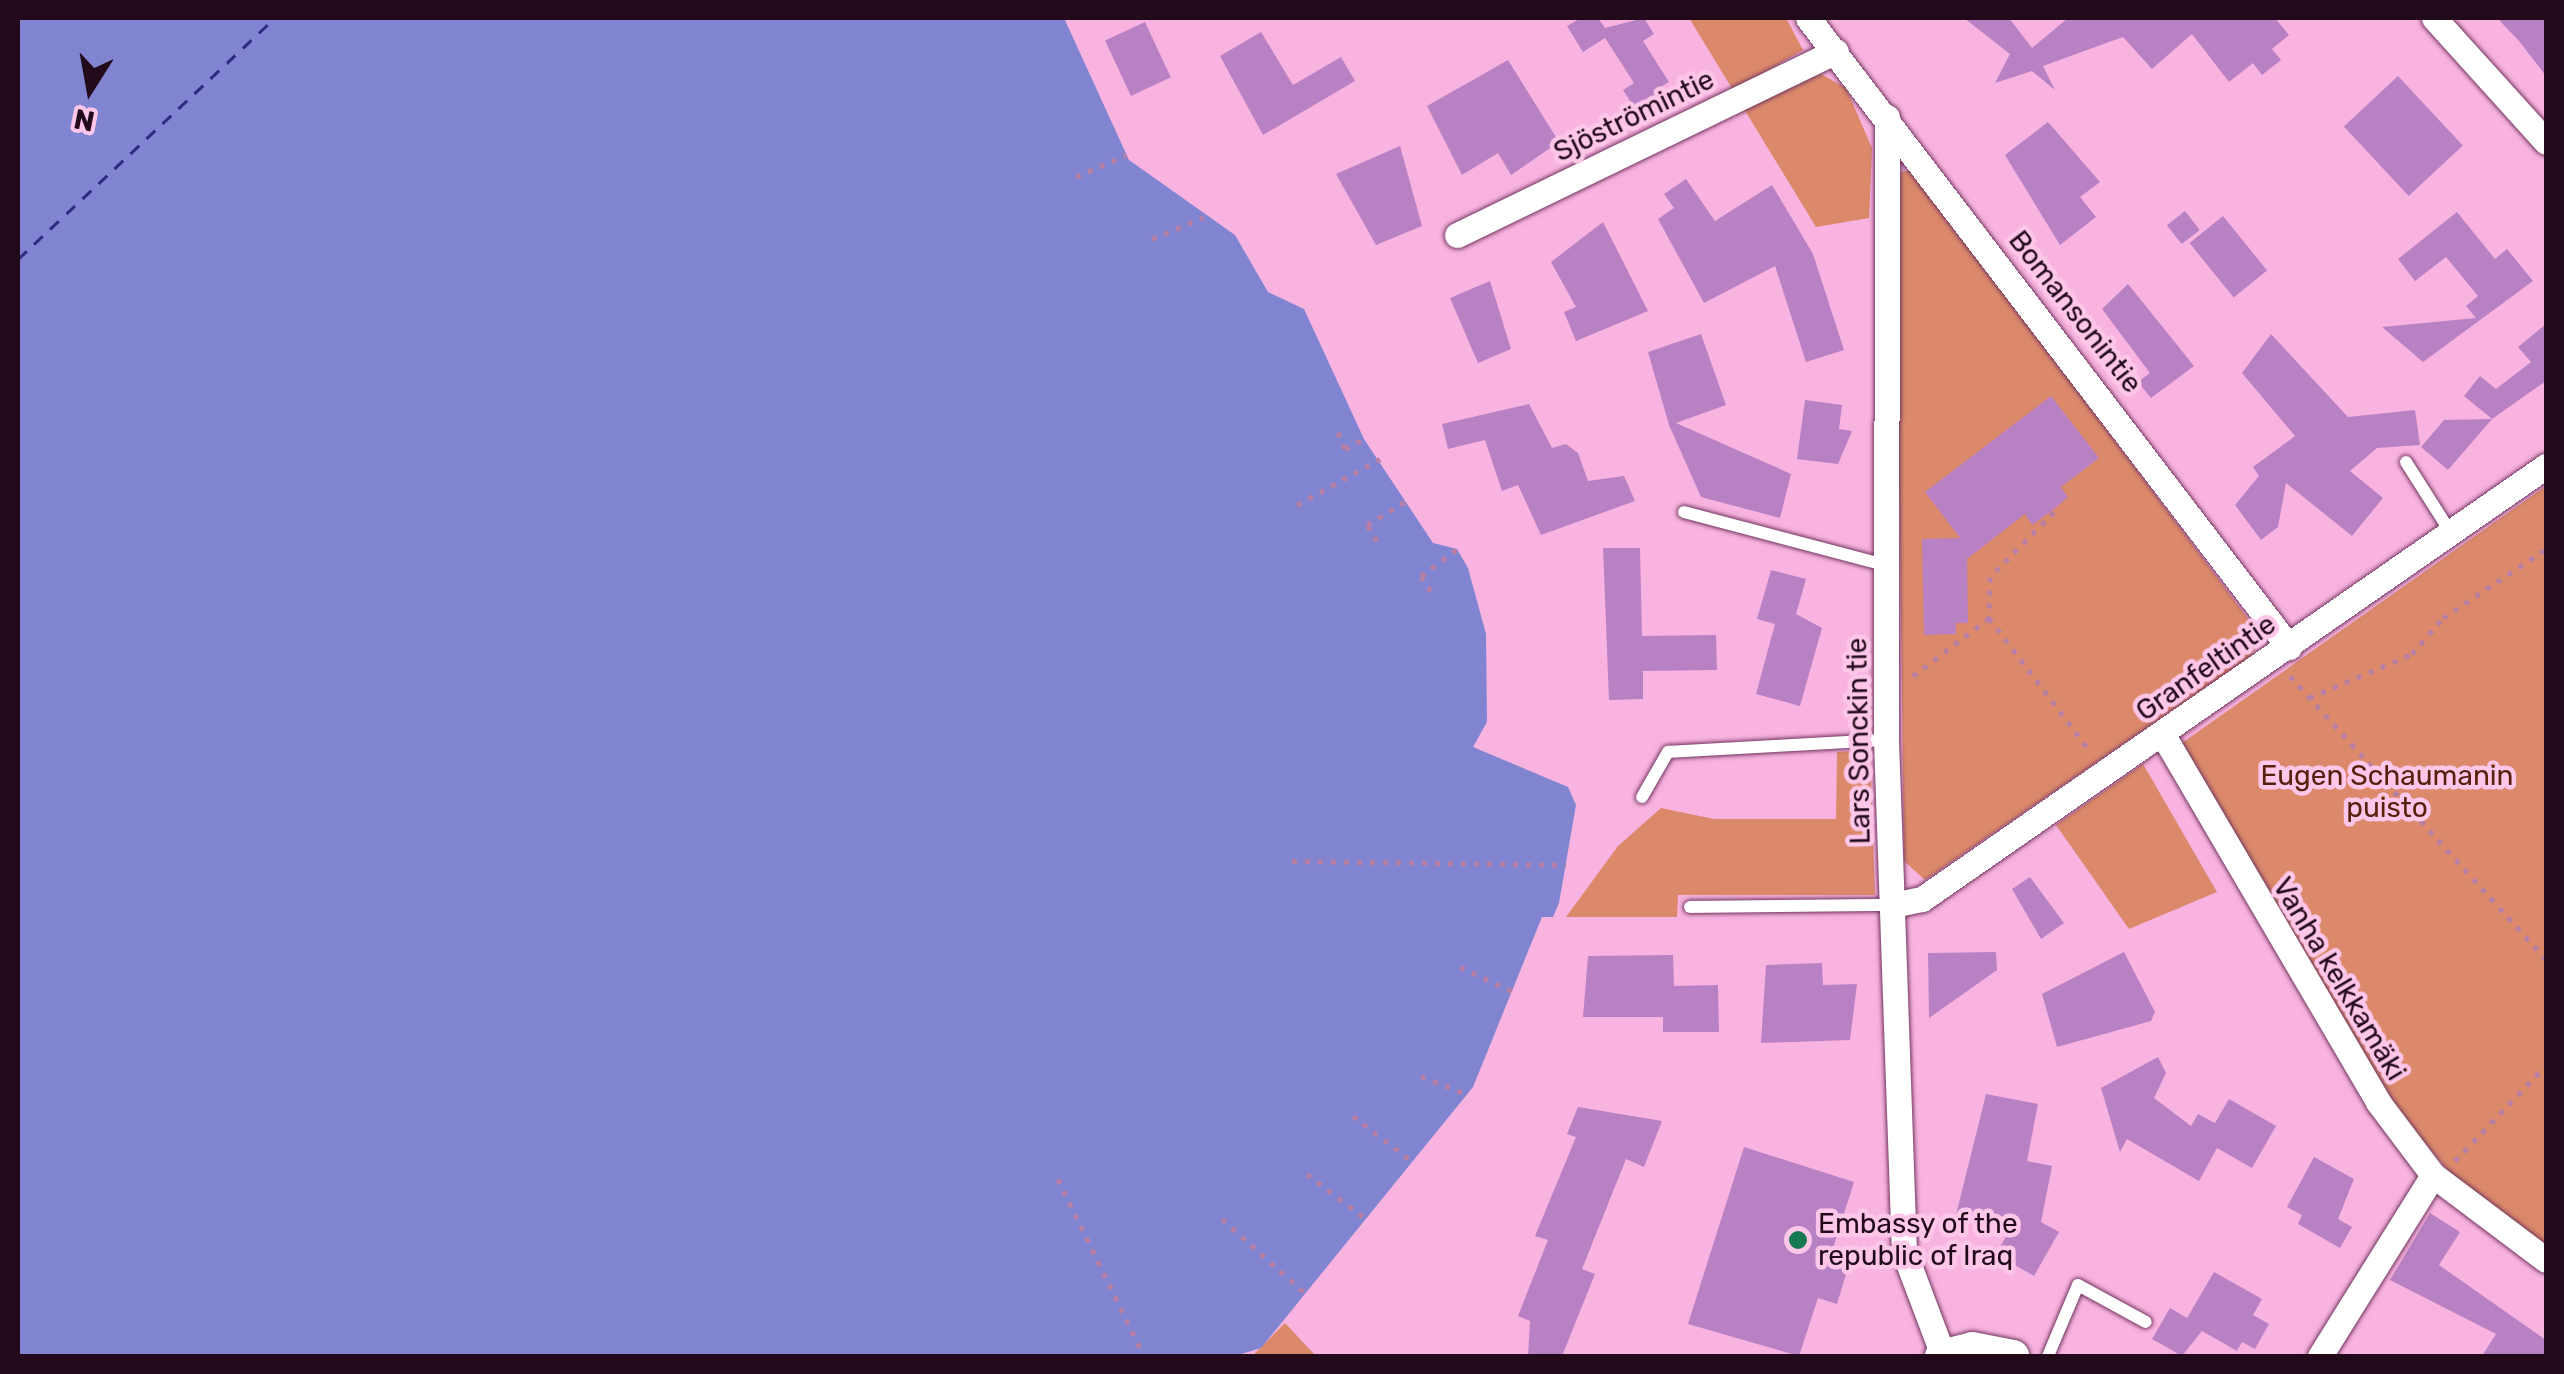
<!DOCTYPE html>
<meta charset="utf-8">
<style>
body{margin:0}
#map{position:relative;width:2564px;height:1374px;overflow:hidden;background:#f9b3e0;font-family:Rubik,sans-serif}
div>[style]{position:absolute}
.green>*{inset:0;background:#dc896b}
.water>*{inset:0;background:#8185d1}
.ferry>*{height:2.5px;margin-top:-1.25px;transform-origin:0;background:repeating-linear-gradient(90deg,#312881 0 12px,transparent 0 22px)}
.building>*{inset:0;background:#b881c3;transform-origin:0 0}
.path>*{height:5px;margin-top:-2.5px;transform-origin:0;background:repeating-linear-gradient(90deg,#b77fa4 0 5px,transparent 0 13px)}
.roads{filter:drop-shadow(0 0 2px #71365f) drop-shadow(0 0 2px #71365f)}
.service>*{height:12px;margin:-6px;padding:0 6px;transform-origin:6px;border-radius:6px;background:#fff}
.minor>*{height:25px;margin:-12.5px;padding:0 12.5px;transform-origin:12.5px;border-radius:12.5px;background:#fff}
.tertiary>*{height:32px;margin:-16px;padding:0 16px;transform-origin:16px;border-radius:16px;background:#fff}
.dots>*{width:28px;height:28px;translate:-50% -50%;box-sizing:border-box;border:5px solid #fec6e9;border-radius:50%}
span{translate:-50% -50%;white-space:nowrap;text-align:center;line-height:1.15;-webkit-text-stroke:9px #fec6e9;paint-order:stroke}
.street-label{font-size:28px;color:#230a1b}
.park-label{font-size:28px;color:#56200b}
.poi-label{font-size:28px;color:#230a1b}
.left{translate:0 -50%;text-align:left}
.frame{position:absolute;inset:0;border:20px solid #230a1b;pointer-events:none}
.north{position:absolute;left:40px;top:40px;width:100px;height:100px;-webkit-text-stroke:8px #fec6e9;paint-order:stroke;rotate:191deg;font-size:28px;font-weight:700;line-height:40px;text-align:center;color:#230a1b}
.north::after{content:'';display:block;margin:auto;width:35px;height:45px;background:#230a1b;clip-path:polygon(50% 0,100% 100%,50% 72%,0 100%)}
</style>
<div id="map">
<div class="green">
<div style="clip-path:polygon(1689px 18px,1786px 18px,1803px 50px,1733px 90px)"></div>
<div style="clip-path:polygon(1821px 74px,1846px 88px,1872px 148px,1869px 218px,1816px 227px,1744px 109px)"></div>
<div style="clip-path:polygon(1912px 170px,2261px 636px,2251px 656px,1925px 880px,1904px 861px,1896px 186px,1901px 172px)"></div>
<div style="clip-path:polygon(2546px 486px,2546px 1249px,2453px 1176px,2377px 1087px,2182px 743px)"></div>
<div style="clip-path:polygon(1870px 750px,1875px 895px,1678px 895px,1677px 917px,1566px 917px,1618px 846px,1661px 808px,1714px 819px,1836px 819px,1837px 752px)"></div>
<div style="clip-path:polygon(2143px 764px,2217px 892px,2129px 929px,2056px 825px)"></div>
<div style="clip-path:polygon(1285px 1323px,1316px 1356px,1235px 1356px,1254px 1354px)"></div>
</div>
<div class="water">
<div style="clip-path:polygon(18px 18px,1064px 18px,1129px 160px,1235px 235px,1268px 292px,1304px 309px,1364px 439px,1433px 543px,1457px 549px,1468px 568px,1486px 634px,1487px 722px,1473px 747px,1568px 787px,1576px 805px,1559px 903px,1553px 917px,1542px 917px,1473px 1087px,1261px 1348px,1235px 1356px,18px 1356px)"></div>
</div>
<div class="ferry">
<div style="left:18px;top:259px;width:352px;rotate:-43.2deg"></div>
</div>
<div class="building">
<div style="clip-path:polygon(1581px 18px,1598px 18px,1605px 28px,1644px 18px,1654px 34px,1643px 41px,1669px 82px,1654px 91px,1659px 99px,1637px 112px,1623px 90px,1634px 83px,1605px 38px,1583px 52px,1567px 26px)"></div>
<div style="clip-path:polygon(1964px 18px,2009px 18px,2032px 48px,2068px 18px,2275px 18px,2289px 35px,2272px 49px,2281px 60px,2262px 75px,2253px 63px,2229px 82px,2192px 34px,2152px 69px,2123px 37px,2043px 66px,2055px 90px,2032px 71px,1995px 83px,2010px 54px)"></div>
<div style="clip-path:polygon(2497px 18px,2546px 18px,2546px 76px,2519px 41px)"></div>
<div style="left:1145px;top:22px;width:61px;height:44px;rotate:65deg"></div>
<div style="clip-path:polygon(1261px 32px,1293px 85px,1341px 57px,1355px 81px,1263px 135px,1220px 56px)"></div>
<div style="clip-path:polygon(1508px 60px,1559px 142px,1511px 175px,1498px 153px,1462px 175px,1427px 106px)"></div>
<div style="left:2398px;top:76px;width:95px;height:74px;rotate:47deg"></div>
<div style="clip-path:polygon(2048px 122px,2100px 182px,2080px 197px,2096px 217px,2060px 245px,2005px 155px)"></div>
<div style="clip-path:polygon(1400px 146px,1422px 226px,1376px 245px,1336px 174px)"></div>
<div style="clip-path:polygon(1686px 179px,1715px 221px,1772px 185px,1813px 254px,1844px 350px,1806px 362px,1775px 266px,1704px 303px,1658px 219px,1674px 208px,1664px 194px)"></div>
<div style="left:2185px;top:211px;width:24px;height:23px;rotate:52deg"></div>
<div style="clip-path:polygon(2457px 212px,2495px 259px,2507px 249px,2533px 281px,2423px 362px,2382px 327px,2476px 318px,2466px 306px,2478px 296px,2446px 257px,2415px 281px,2398px 259px)"></div>
<div style="left:2223px;top:216px;width:70px;height:43px;rotate:51deg"></div>
<div style="clip-path:polygon(1603px 222px,1648px 311px,1576px 341px,1564px 312px,1576px 307px,1551px 262px)"></div>
<div style="clip-path:polygon(1490px 281px,1511px 349px,1478px 363px,1450px 298px)"></div>
<div style="clip-path:polygon(2128px 284px,2194px 366px,2151px 398px,2138px 382px,2150px 373px,2102px 309px)"></div>
<div style="clip-path:polygon(2546px 324px,2546px 381px,2492px 419px,2448px 470px,2421px 447px,2444px 420px,2492px 419px,2464px 396px,2480px 376px,2496px 389px,2531px 362px,2518px 347px)"></div>
<div style="clip-path:polygon(1701px 334px,1726px 405px,1676px 423px,1791px 474px,1780px 518px,1701px 497px,1669px 425px,1648px 352px)"></div>
<div style="clip-path:polygon(2271px 334px,2348px 417px,2415px 410px,2420px 445px,2377px 448px,2350px 471px,2383px 498px,2352px 536px,2286px 483px,2278px 527px,2261px 540px,2235px 505px,2259px 476px,2253px 467px,2295px 436px,2242px 373px)"></div>
<div style="clip-path:polygon(2051px 396px,2099px 458px,2061px 487px,2068px 497px,2053px 510px,2032px 525px,2025px 514px,1967px 559px,1968px 623px,1956px 623px,1956px 634px,1924px 635px,1922px 539px,1960px 538px,1925px 492px)"></div>
<div style="clip-path:polygon(1805px 400px,1842px 405px,1839px 429px,1852px 431px,1838px 464px,1797px 459px)"></div>
<div style="clip-path:polygon(1529px 404px,1552px 448px,1566px 444px,1578px 453px,1588px 481px,1624px 476px,1635px 501px,1541px 535px,1518px 485px,1502px 491px,1485px 440px,1448px 449px,1442px 424px)"></div>
<div style="clip-path:polygon(1603px 548px,1640px 548px,1642px 636px,1716px 635px,1717px 670px,1643px 671px,1643px 699px,1609px 700px)"></div>
<div style="clip-path:polygon(1771px 570px,1806px 579px,1796px 614px,1822px 628px,1800px 706px,1756px 694px,1775px 624px,1757px 619px)"></div>
<div style="clip-path:polygon(2030px 877px,2064px 923px,2041px 939px,2012px 889px)"></div>
<div style="clip-path:polygon(1996px 952px,1997px 970px,1929px 1018px,1928px 953px)"></div>
<div style="clip-path:polygon(2124px 952px,2155px 1012px,2151px 1021px,2057px 1047px,2042px 994px)"></div>
<div style="clip-path:polygon(1673px 955px,1674px 986px,1718px 985px,1719px 1032px,1663px 1032px,1663px 1017px,1583px 1017px,1588px 956px)"></div>
<div style="clip-path:polygon(1822px 963px,1823px 985px,1857px 984px,1850px 1040px,1761px 1043px,1766px 965px)"></div>
<div style="clip-path:polygon(2158px 1057px,2166px 1073px,2154px 1098px,2191px 1126px,2198px 1114px,2215px 1123px,2229px 1099px,2276px 1126px,2252px 1168px,2217px 1148px,2199px 1181px,2127px 1139px,2120px 1152px,2101px 1088px)"></div>
<div style="clip-path:polygon(1986px 1094px,2038px 1104px,2027px 1161px,2052px 1166px,2041px 1222px,2059px 1232px,2034px 1276px,1996px 1254px,2012px 1226px,1956px 1215px)"></div>
<div style="clip-path:polygon(1578px 1107px,1662px 1121px,1644px 1167px,1626px 1159px,1582px 1269px,1595px 1274px,1562px 1356px,1528px 1356px,1530px 1321px,1518px 1316px,1548px 1240px,1535px 1236px,1576px 1137px,1567px 1134px)"></div>
<div style="clip-path:polygon(1744px 1147px,1854px 1182px,1834px 1245px,1853px 1251px,1837px 1304px,1818px 1298px,1799px 1356px,1688px 1324px)"></div>
<div style="clip-path:polygon(2314px 1157px,2354px 1179px,2338px 1219px,2352px 1227px,2340px 1248px,2298px 1224px,2302px 1215px,2287px 1207px)"></div>
<div style="clip-path:polygon(2430px 1213px,2460px 1232px,2439px 1265px,2546px 1340px,2546px 1356px,2482px 1356px,2496px 1334px,2390px 1280px)"></div>
<div style="clip-path:polygon(2214px 1272px,2262px 1299px,2253px 1315px,2269px 1324px,2255px 1349px,2242px 1342px,2237px 1351px,2202px 1331px,2182px 1356px,2152px 1339px,2170px 1308px,2187px 1318px)"></div>
</div>
<div class="path">
<div style="left:1076px;top:177px;width:55px;rotate:-23.7deg"></div>
<div style="left:1152px;top:239px;width:56px;rotate:-22.9deg"></div>
<div style="left:1338px;top:432px;width:18px;rotate:68deg"></div>
<div style="left:1345px;top:449px;width:21px;rotate:-28deg"></div>
<div style="left:1297px;top:505px;width:95px;rotate:-29deg"></div>
<div style="left:2054px;top:512px;width:91px;rotate:134.6deg"></div>
<div style="left:1990px;top:577px;width:41px;rotate:91.4deg"></div>
<div style="left:1989px;top:618px;width:167px;rotate:52.8deg"></div>
<div style="left:1377px;top:541px;width:19px;rotate:-122deg"></div>
<div style="left:1367px;top:525px;width:48px;rotate:-31.4deg"></div>
<div style="left:1431px;top:591px;width:18px;rotate:-124deg"></div>
<div style="left:1421px;top:576px;width:45px;rotate:-36.9deg"></div>
<div style="left:1913px;top:676px;width:96px;rotate:-37.3deg"></div>
<div style="left:2290px;top:676px;width:382px;rotate:47.9deg"></div>
<div style="left:2309px;top:698px;width:112px;rotate:-23.1deg"></div>
<div style="left:2412px;top:654px;width:48px;rotate:-49.3deg"></div>
<div style="left:2443px;top:618px;width:124px;rotate:-33.8deg"></div>
<div style="left:1292px;top:861px;width:274px;rotate:0.8deg"></div>
<div style="left:1460px;top:967px;width:57px;rotate:24.8deg"></div>
<div style="left:1421px;top:1076px;width:48px;rotate:21.8deg"></div>
<div style="left:1353px;top:1116px;width:76px;rotate:37.5deg"></div>
<div style="left:2455px;top:1161px;width:132px;rotate:-46.5deg"></div>
<div style="left:1307px;top:1174px;width:74px;rotate:37.3deg"></div>
<div style="left:1058px;top:1179px;width:197px;rotate:64.1deg"></div>
<div style="left:1222px;top:1219px;width:114px;rotate:41.8deg"></div>
</div>
<div class="roads">
<div class="service">
<div style="left:2406px;top:462px;width:84px;rotate:57.6deg"></div>
<div style="left:1684px;top:512px;width:208px;rotate:14.8deg"></div>
<div style="left:1642px;top:797px;width:52px;rotate:-60deg"></div>
<div style="left:1668px;top:752px;width:218px;rotate:-3.2deg"></div>
<div style="left:1690px;top:907px;width:203px;rotate:-0.6deg"></div>
<div style="left:2048px;top:1356px;width:77px;rotate:-67.1deg"></div>
<div style="left:2078px;top:1285px;width:77px;rotate:28.6deg"></div>
</div>
<div class="minor">
<div style="left:1808px;top:18px;width:792px;rotate:52.59deg"></div>
<div style="left:2434px;top:18px;width:167px;rotate:47.9deg"></div>
<div style="left:1887px;top:117px;width:623px;rotate:90.09deg"></div>
<div style="left:1886px;top:740px;width:512px;rotate:87.99deg"></div>
<div style="left:1904px;top:1252px;width:110px;rotate:69.3deg"></div>
<div style="left:1457px;top:235px;width:421px;rotate:-25.9deg"></div>
<div style="left:2163px;top:735px;width:425px;rotate:59.6deg"></div>
<div style="left:2378px;top:1102px;width:91px;rotate:53deg"></div>
<div style="left:2433px;top:1175px;width:141px;rotate:37deg"></div>
<div style="left:1893px;top:905px;width:30px;rotate:-12deg"></div>
<div style="left:1922px;top:899px;width:760px;rotate:-34.76deg"></div>
<div style="left:2320px;top:1356px;width:213px;rotate:-58deg"></div>
</div>
<div class="tertiary">
<div style="left:1941px;top:1356px;width:32px;rotate:-14deg"></div>
<div style="left:1972px;top:1348px;width:42px;rotate:11deg"></div>
</div>
</div>
<div class="dots">
<div style="left:1798px;top:1240px;background:#167951"></div>
</div>
<div class="street-label">
<span style="left:1634px;top:116px;rotate:-26deg">Sjöströmintie</span>
<span style="left:2075px;top:312px;rotate:52deg">Bomansonintie</span>
<span style="left:2206px;top:668px;rotate:-35deg">Granfeltintie</span>
<span style="left:1859px;top:741px;rotate:-91deg">Lars Sonckin tie</span>
<span style="left:2339px;top:979px;rotate:59deg">Vanha kelkkamäki</span>
</div>
<div class="park-label">
<span style="left:2387px;top:792px">Eugen Schaumanin<br>puisto</span>
</div>
<div class="poi-label">
<span class="left" style="left:1818px;top:1240px">Embassy of the<br>republic of Iraq</span>
</div>
<div class="frame"></div>
<div class="north">N</div>
</div>
